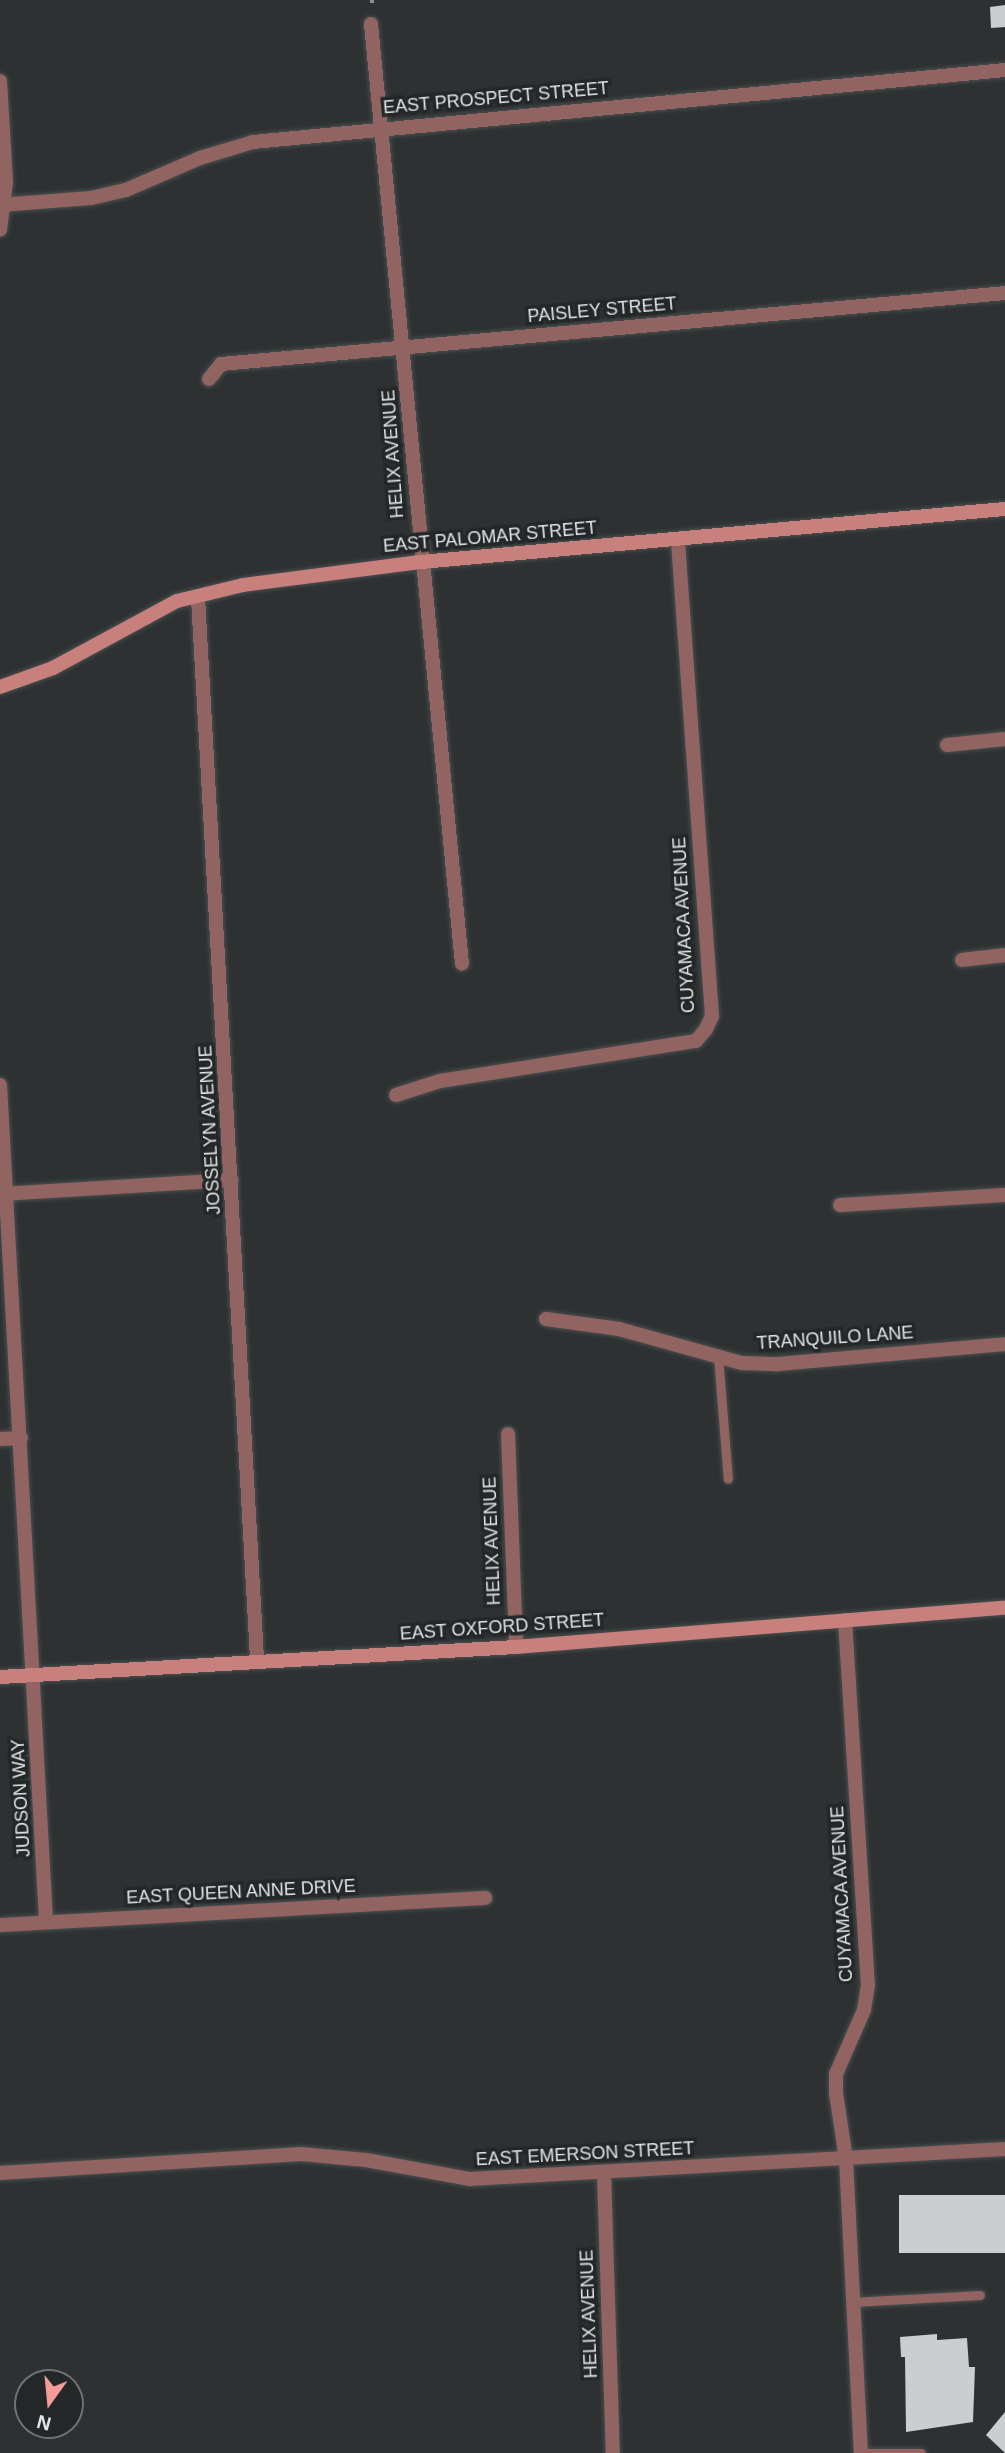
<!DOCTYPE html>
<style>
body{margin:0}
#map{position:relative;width:1005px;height:2453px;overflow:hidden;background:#2d3132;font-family:Arial,sans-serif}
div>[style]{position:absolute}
.building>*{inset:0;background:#caced1;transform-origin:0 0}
.path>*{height:3.5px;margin-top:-1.75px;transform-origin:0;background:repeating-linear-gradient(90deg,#8f9293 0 3.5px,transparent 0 8.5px)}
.roads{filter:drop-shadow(0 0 2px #4a4e4f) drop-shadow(0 0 2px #4a4e4f)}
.lane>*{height:9px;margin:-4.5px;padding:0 4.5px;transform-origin:4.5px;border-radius:4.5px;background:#916461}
.street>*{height:14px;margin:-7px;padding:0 7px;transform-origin:7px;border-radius:7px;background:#916461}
.secondary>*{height:14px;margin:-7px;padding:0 7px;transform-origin:7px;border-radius:7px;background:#c8807d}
span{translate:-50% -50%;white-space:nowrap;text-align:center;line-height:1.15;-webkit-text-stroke:7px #232728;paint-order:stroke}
.street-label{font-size:18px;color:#e2e4e5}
.north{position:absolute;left:14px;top:2369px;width:70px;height:70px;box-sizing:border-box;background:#232728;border:2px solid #6f7374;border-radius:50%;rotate:195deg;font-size:19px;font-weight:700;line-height:28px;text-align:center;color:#e2e4e5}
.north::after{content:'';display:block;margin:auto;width:24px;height:32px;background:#f59b98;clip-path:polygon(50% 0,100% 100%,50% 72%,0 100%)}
</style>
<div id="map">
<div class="building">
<div style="clip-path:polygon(1005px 5px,1005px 27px,991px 28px,990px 7px)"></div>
<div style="left:1005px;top:2195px;width:58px;height:106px;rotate:90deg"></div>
<div style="clip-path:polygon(937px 2334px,937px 2340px,967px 2338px,969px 2367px,975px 2367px,973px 2422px,906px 2432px,905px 2357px,901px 2357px,900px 2337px)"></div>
<div style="clip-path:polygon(1005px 2412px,1005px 2453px,986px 2435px)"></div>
</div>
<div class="path">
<div style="left:372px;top:0;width:8px;rotate:83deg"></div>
</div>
<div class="roads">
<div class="lane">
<div style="left:718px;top:1356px;width:123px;rotate:85.4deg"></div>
<div style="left:852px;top:2302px;width:128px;rotate:-3.1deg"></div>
<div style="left:867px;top:2453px;width:54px"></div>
</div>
<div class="street">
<div style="left:371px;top:24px;width:944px;rotate:84.47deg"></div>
<div style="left:0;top:81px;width:101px;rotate:86.6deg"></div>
<div style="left:6px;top:182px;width:48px;rotate:97.1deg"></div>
<div style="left:0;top:205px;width:91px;rotate:-4.4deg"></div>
<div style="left:91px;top:198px;width:36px;rotate:-13deg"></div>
<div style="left:126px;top:190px;width:81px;rotate:-23.4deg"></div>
<div style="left:200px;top:158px;width:55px;rotate:-16.8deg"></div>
<div style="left:253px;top:142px;width:755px;rotate:-5.47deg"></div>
<div style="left:209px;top:379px;width:19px;rotate:-51deg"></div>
<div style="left:221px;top:364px;width:787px;rotate:-5.17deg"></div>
<div style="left:198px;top:597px;width:1065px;rotate:86.82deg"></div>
<div style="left:947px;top:745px;width:58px;rotate:-5.9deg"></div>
<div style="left:962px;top:960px;width:43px;rotate:-6.6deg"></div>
<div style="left:0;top:1085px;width:838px;rotate:86.85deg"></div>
<div style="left:396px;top:1095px;width:46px;rotate:-17.7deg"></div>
<div style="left:440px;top:1081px;width:259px;rotate:-8.9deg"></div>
<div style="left:696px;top:1041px;width:16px;rotate:-50deg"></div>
<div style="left:706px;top:1029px;width:14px;rotate:-65deg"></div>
<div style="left:712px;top:1016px;width:477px;rotate:-94.1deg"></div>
<div style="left:0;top:1194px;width:232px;rotate:-3.5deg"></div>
<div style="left:840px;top:1205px;width:165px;rotate:-3.5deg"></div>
<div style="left:546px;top:1319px;width:74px;rotate:7.8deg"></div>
<div style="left:619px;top:1329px;width:128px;rotate:15.5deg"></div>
<div style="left:742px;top:1363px;width:36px;rotate:2deg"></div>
<div style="left:778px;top:1364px;width:228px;rotate:-5deg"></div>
<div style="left:508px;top:1434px;width:213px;rotate:87.8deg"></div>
<div style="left:0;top:1439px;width:21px;rotate:-3deg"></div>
<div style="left:845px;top:1620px;width:366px;rotate:86.4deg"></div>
<div style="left:868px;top:1985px;width:25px;rotate:99deg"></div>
<div style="left:864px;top:2010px;width:70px;rotate:113.6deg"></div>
<div style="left:836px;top:2074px;width:19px;rotate:90deg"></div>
<div style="left:836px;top:2093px;width:67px;rotate:81.4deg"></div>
<div style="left:846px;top:2159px;width:294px;rotate:87.1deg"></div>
<div style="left:0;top:1925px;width:486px;rotate:-3.2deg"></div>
<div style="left:0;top:2173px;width:302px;rotate:-3.6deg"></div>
<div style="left:301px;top:2154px;width:65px;rotate:5.3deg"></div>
<div style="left:366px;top:2160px;width:106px;rotate:10.4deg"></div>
<div style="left:470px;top:2179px;width:536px;rotate:-3.21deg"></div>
<div style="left:604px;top:2173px;width:280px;rotate:88.2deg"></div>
</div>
<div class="secondary">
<div style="left:0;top:687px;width:56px;rotate:-19.7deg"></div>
<div style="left:53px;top:668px;width:141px;rotate:-28.4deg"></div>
<div style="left:177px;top:601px;width:68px;rotate:-13.6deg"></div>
<div style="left:243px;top:585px;width:179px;rotate:-7.4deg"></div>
<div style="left:421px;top:562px;width:586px;rotate:-5.19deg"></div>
<div style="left:0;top:1677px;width:517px;rotate:-3.33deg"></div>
<div style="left:516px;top:1647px;width:491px;rotate:-4.6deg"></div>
</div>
</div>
<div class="street-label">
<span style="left:496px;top:98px;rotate:-5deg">EAST PROSPECT STREET</span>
<span style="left:602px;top:310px;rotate:-5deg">PAISLEY STREET</span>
<span style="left:393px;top:454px;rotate:-94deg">HELIX AVENUE</span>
<span style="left:490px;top:537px;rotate:-5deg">EAST PALOMAR STREET</span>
<span style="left:684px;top:925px;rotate:-93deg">CUYAMACA AVENUE</span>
<span style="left:210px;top:1130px;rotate:-93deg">JOSSELYN AVENUE</span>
<span style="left:835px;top:1338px;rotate:-4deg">TRANQUILO LANE</span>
<span style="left:492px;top:1541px;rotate:-92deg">HELIX AVENUE</span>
<span style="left:502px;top:1627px;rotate:-4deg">EAST OXFORD STREET</span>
<span style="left:21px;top:1798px;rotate:-93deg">JUDSON WAY</span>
<span style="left:241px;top:1892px;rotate:-3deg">EAST QUEEN ANNE DRIVE</span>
<span style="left:842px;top:1894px;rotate:-93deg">CUYAMACA AVENUE</span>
<span style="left:585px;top:2154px;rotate:-3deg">EAST EMERSON STREET</span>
<span style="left:589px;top:2314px;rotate:-92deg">HELIX AVENUE</span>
</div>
<div class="north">N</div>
</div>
